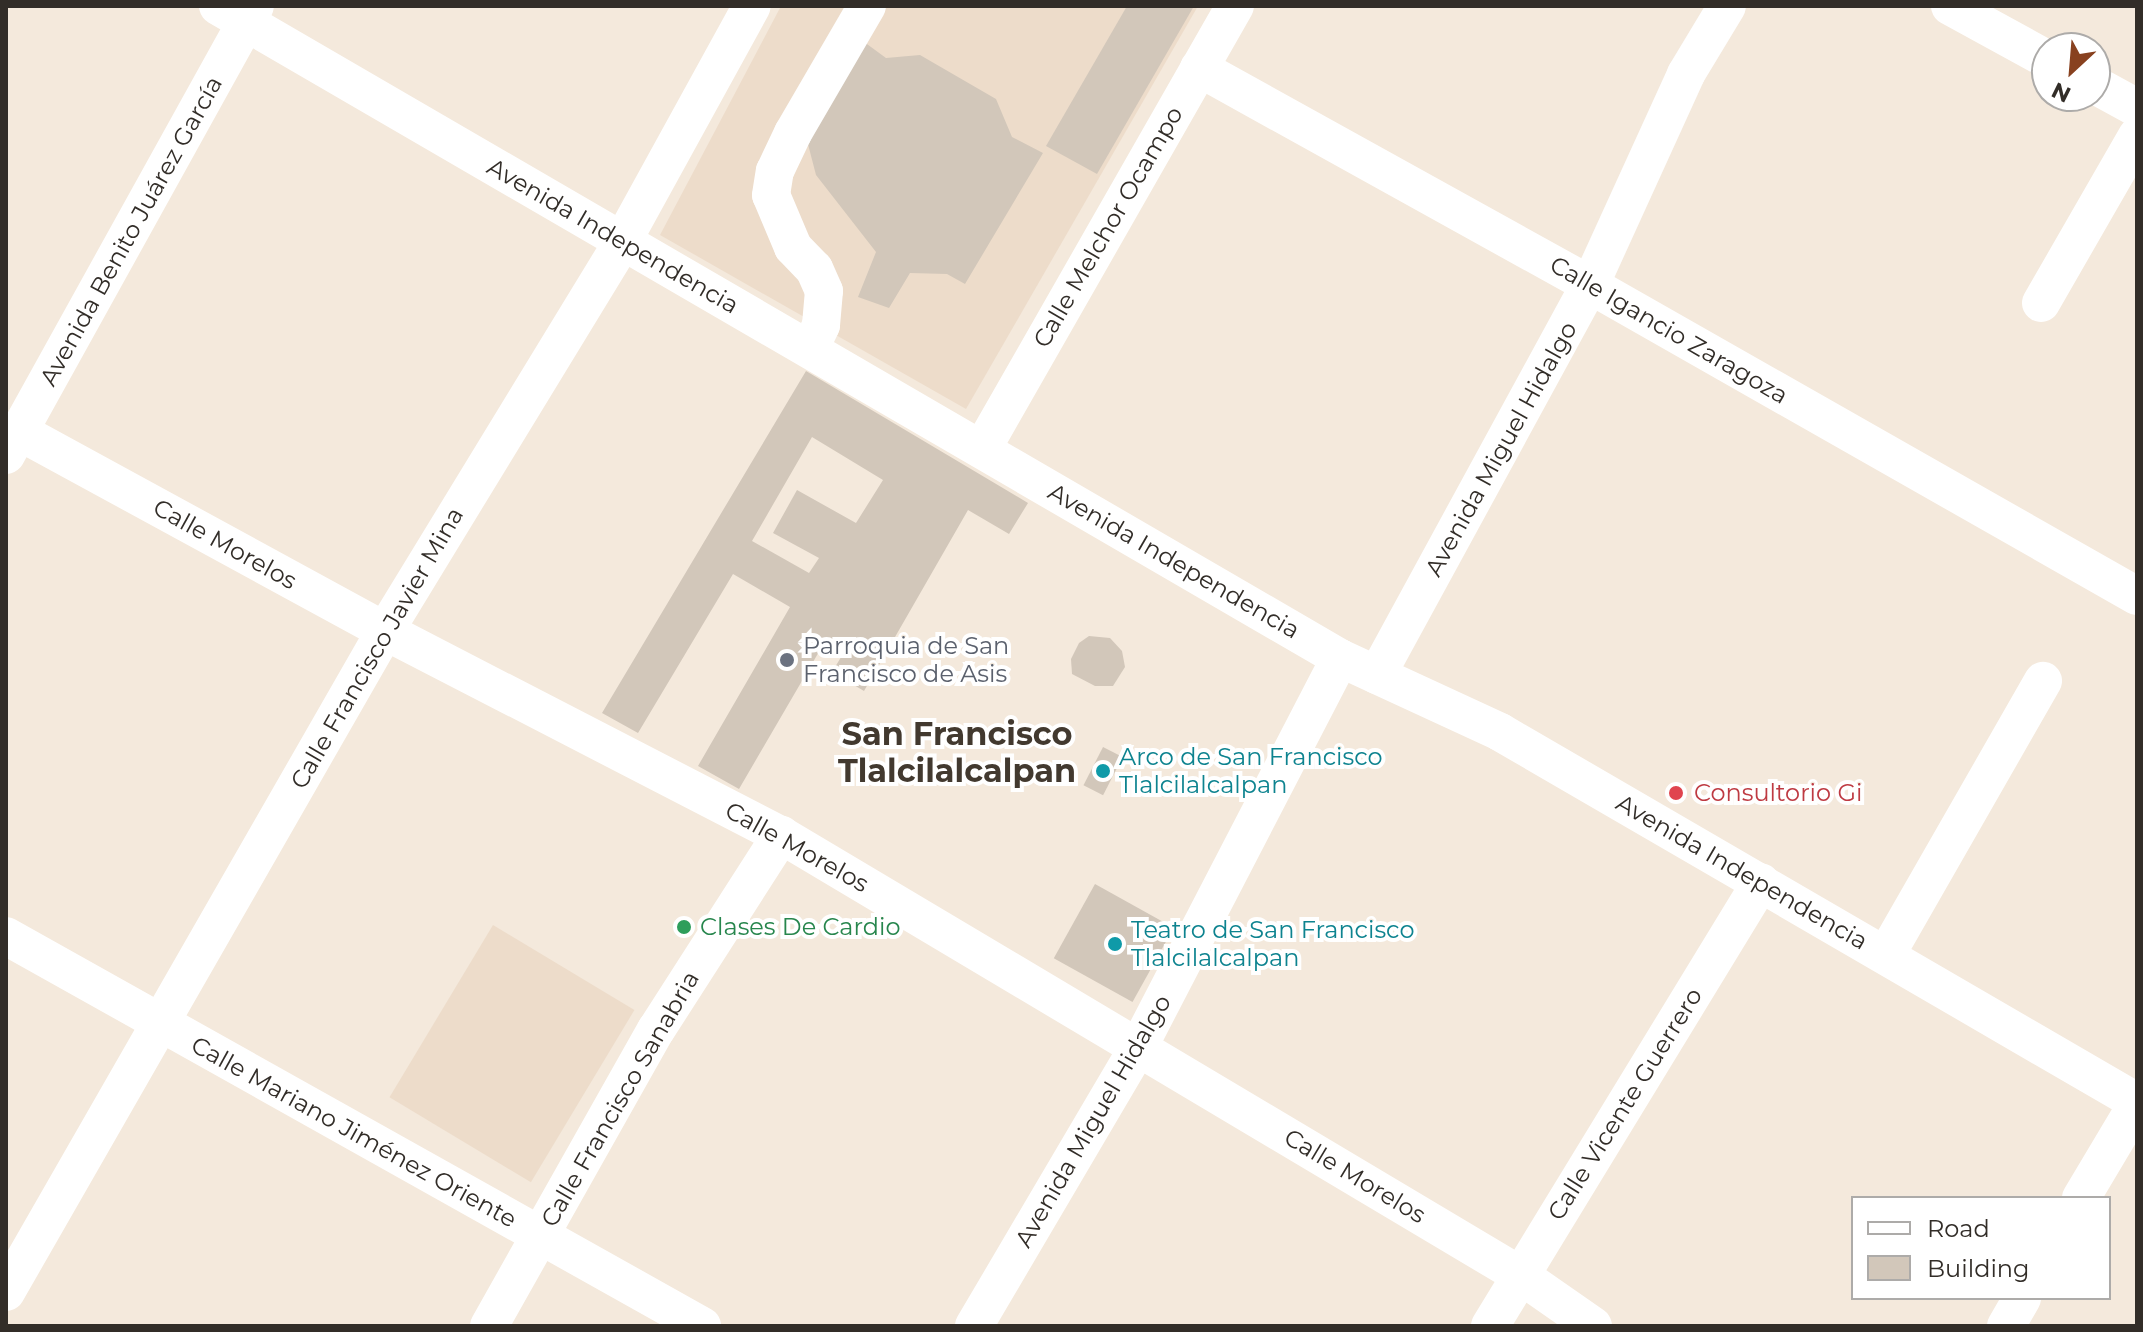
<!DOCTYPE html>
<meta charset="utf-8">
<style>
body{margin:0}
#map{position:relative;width:2143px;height:1332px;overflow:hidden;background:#f4e9dc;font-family:Montserrat,sans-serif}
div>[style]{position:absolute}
.built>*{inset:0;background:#eddcca;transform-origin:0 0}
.building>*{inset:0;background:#d2c7ba;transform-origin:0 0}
.minor>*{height:38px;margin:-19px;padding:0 19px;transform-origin:19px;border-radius:19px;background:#fff}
.dots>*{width:22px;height:22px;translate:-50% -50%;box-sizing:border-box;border:4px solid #fff;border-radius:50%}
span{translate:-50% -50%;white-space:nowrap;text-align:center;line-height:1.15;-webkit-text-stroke:8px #fff;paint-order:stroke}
.street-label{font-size:24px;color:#322d28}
.worship-label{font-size:24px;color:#5b616d}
.left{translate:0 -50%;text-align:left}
.culture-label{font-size:24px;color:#0d838f}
.health-label{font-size:24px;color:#be3a42}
.leisure-label{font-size:24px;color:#27864d}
.district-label{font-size:32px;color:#42392f;font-weight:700}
.frame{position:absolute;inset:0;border:8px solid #322d28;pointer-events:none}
.legend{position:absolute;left:1851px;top:1196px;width:260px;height:104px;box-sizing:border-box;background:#fff;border:2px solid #adaba9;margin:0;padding:10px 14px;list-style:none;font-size:24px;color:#322d28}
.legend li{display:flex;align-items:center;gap:16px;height:40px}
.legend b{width:40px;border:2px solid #adaba9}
.north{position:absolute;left:2031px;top:32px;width:80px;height:80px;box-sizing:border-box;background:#fff;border:2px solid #adaba9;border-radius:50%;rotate:206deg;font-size:22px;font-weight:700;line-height:32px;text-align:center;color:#322d28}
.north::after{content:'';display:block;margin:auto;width:28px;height:36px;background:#88411f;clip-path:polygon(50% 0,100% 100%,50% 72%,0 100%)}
</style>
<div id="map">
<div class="built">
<div style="clip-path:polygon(781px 6px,1198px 6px,966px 409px,660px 235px)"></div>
<div style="left:493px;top:925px;width:165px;height:201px;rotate:31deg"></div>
</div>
<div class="building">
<div style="clip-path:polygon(1127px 6px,1194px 6px,1097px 174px,1046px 146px)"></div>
<div style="clip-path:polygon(856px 36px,886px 58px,920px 55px,996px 99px,1012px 137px,1043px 153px,965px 284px,947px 274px,910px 273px,889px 308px,858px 297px,876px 252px,816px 175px,803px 125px)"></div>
<div style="clip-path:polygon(evenodd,806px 371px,1028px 503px,1009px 534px,968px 510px,864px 691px,832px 672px,846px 649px,827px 638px,739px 789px,698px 766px,790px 607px,733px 574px,638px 733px,602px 713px,806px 371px,812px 437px,883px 480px,856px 523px,797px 490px,773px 533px,819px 558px,809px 573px,752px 541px,812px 437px)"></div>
<div style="clip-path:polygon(1089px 636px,1110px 638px,1122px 651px,1125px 667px,1113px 686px,1095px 686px,1072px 674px,1071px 659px,1079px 643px)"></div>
<div style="left:1103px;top:747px;width:22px;height:43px;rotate:27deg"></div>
<div style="left:1095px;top:884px;width:90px;height:85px;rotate:29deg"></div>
</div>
<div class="minor">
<div style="left:218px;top:6px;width:1298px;rotate:30.16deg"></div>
<div style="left:1340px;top:658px;width:176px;rotate:24.8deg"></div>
<div style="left:1500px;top:732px;width:737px;rotate:30.15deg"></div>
<div style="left:1950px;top:6px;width:111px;rotate:28.7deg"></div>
<div style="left:1199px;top:68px;width:447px;rotate:29deg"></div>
<div style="left:1590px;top:285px;width:629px;rotate:29.62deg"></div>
<div style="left:2095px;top:85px;width:48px;rotate:28.7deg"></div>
<div style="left:2041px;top:303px;width:193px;rotate:-60.1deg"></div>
<div style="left:810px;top:348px;width:25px;rotate:-64deg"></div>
<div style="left:821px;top:325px;width:34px;rotate:-85deg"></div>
<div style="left:824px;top:291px;width:24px;rotate:-114deg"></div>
<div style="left:814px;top:269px;width:30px;rotate:-134deg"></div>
<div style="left:793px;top:247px;width:56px;rotate:-112.9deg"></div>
<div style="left:771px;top:195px;width:24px;rotate:-81deg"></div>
<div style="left:775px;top:171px;width:42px;rotate:-64.7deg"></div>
<div style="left:793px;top:133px;width:147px;rotate:-59.8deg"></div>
<div style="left:20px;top:432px;width:416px;rotate:28.6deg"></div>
<div style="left:385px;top:631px;width:445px;rotate:27.3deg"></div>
<div style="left:781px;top:835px;width:860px;rotate:30.77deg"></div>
<div style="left:1520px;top:1275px;width:89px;rotate:34.9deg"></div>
<div style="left:982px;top:449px;width:510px;rotate:-60.27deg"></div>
<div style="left:6px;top:455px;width:513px;rotate:-60.99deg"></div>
<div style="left:1377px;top:675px;width:444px;rotate:-61.4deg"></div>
<div style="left:1590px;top:285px;width:232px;rotate:-65.5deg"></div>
<div style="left:1686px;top:74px;width:79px;rotate:-58.9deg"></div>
<div style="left:6px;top:936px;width:798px;rotate:29.26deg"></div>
<div style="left:1886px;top:955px;width:316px;rotate:-60.2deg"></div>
<div style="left:2081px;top:1198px;width:109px;rotate:-59.2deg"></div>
<div style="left:6px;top:1292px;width:762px;rotate:-60.17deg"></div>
<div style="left:385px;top:631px;width:456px;rotate:-58.6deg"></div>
<div style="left:622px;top:242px;width:269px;rotate:-61.2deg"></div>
<div style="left:489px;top:1326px;width:340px;rotate:-60.6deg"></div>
<div style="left:656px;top:1030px;width:232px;rotate:-57.3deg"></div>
<div style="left:974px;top:1326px;width:325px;rotate:-59.5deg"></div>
<div style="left:1139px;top:1046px;width:437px;rotate:-62.6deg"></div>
<div style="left:1490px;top:1326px;width:520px;rotate:-58.6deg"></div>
<div style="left:2006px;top:1326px;width:32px;rotate:-60deg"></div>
</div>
<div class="dots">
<div style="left:787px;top:660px;background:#6b7280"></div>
<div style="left:1103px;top:771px;background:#0f9aa8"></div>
<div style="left:1676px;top:793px;background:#e0444e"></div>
<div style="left:684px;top:927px;background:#2e9e5b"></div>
<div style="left:1115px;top:944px;background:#0f9aa8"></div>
</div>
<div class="street-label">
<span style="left:1108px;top:227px;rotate:-60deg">Calle Melchor Ocampo</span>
<span style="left:131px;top:231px;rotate:-61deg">Avenida Benito Juárez García</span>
<span style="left:613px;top:236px;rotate:30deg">Avenida Independencia</span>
<span style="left:1669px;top:330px;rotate:30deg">Calle Igancio Zaragoza</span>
<span style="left:1501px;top:449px;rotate:-61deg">Avenida Miguel Hidalgo</span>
<span style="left:225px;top:544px;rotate:29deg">Calle Morelos</span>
<span style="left:1174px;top:561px;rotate:30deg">Avenida Independencia</span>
<span style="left:377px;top:648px;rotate:-60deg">Calle Francisco Javier Mina</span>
<span style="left:797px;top:847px;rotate:29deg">Calle Morelos</span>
<span style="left:1742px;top:872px;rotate:30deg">Avenida Independencia</span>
<span style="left:620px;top:1099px;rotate:-60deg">Calle Francisco Sanabria</span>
<span style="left:1625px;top:1104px;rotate:-58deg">Calle Vicente Guerrero</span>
<span style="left:1093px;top:1121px;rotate:-60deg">Avenida Miguel Hidalgo</span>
<span style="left:354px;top:1132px;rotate:29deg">Calle Mariano Jiménez Oriente</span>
<span style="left:1355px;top:1176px;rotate:31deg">Calle Morelos</span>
</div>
<div class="worship-label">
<span class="left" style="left:803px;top:660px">Parroquia de San<br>Francisco de Asis</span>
</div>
<div class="culture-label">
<span class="left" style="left:1119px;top:771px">Arco de San Francisco<br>Tlalcilalcalpan</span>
<span class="left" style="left:1131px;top:944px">Teatro de San Francisco<br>Tlalcilalcalpan</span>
</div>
<div class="health-label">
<span class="left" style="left:1694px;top:793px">Consultorio Gi</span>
</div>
<div class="leisure-label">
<span class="left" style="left:700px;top:927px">Clases De Cardio</span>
</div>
<div class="district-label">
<span style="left:957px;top:753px">San Francisco<br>Tlalcilalcalpan</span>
</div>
<div class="frame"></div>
<ul class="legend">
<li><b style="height:10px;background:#fff"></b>Road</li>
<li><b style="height:22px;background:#d2c7ba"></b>Building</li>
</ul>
<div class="north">N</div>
</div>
